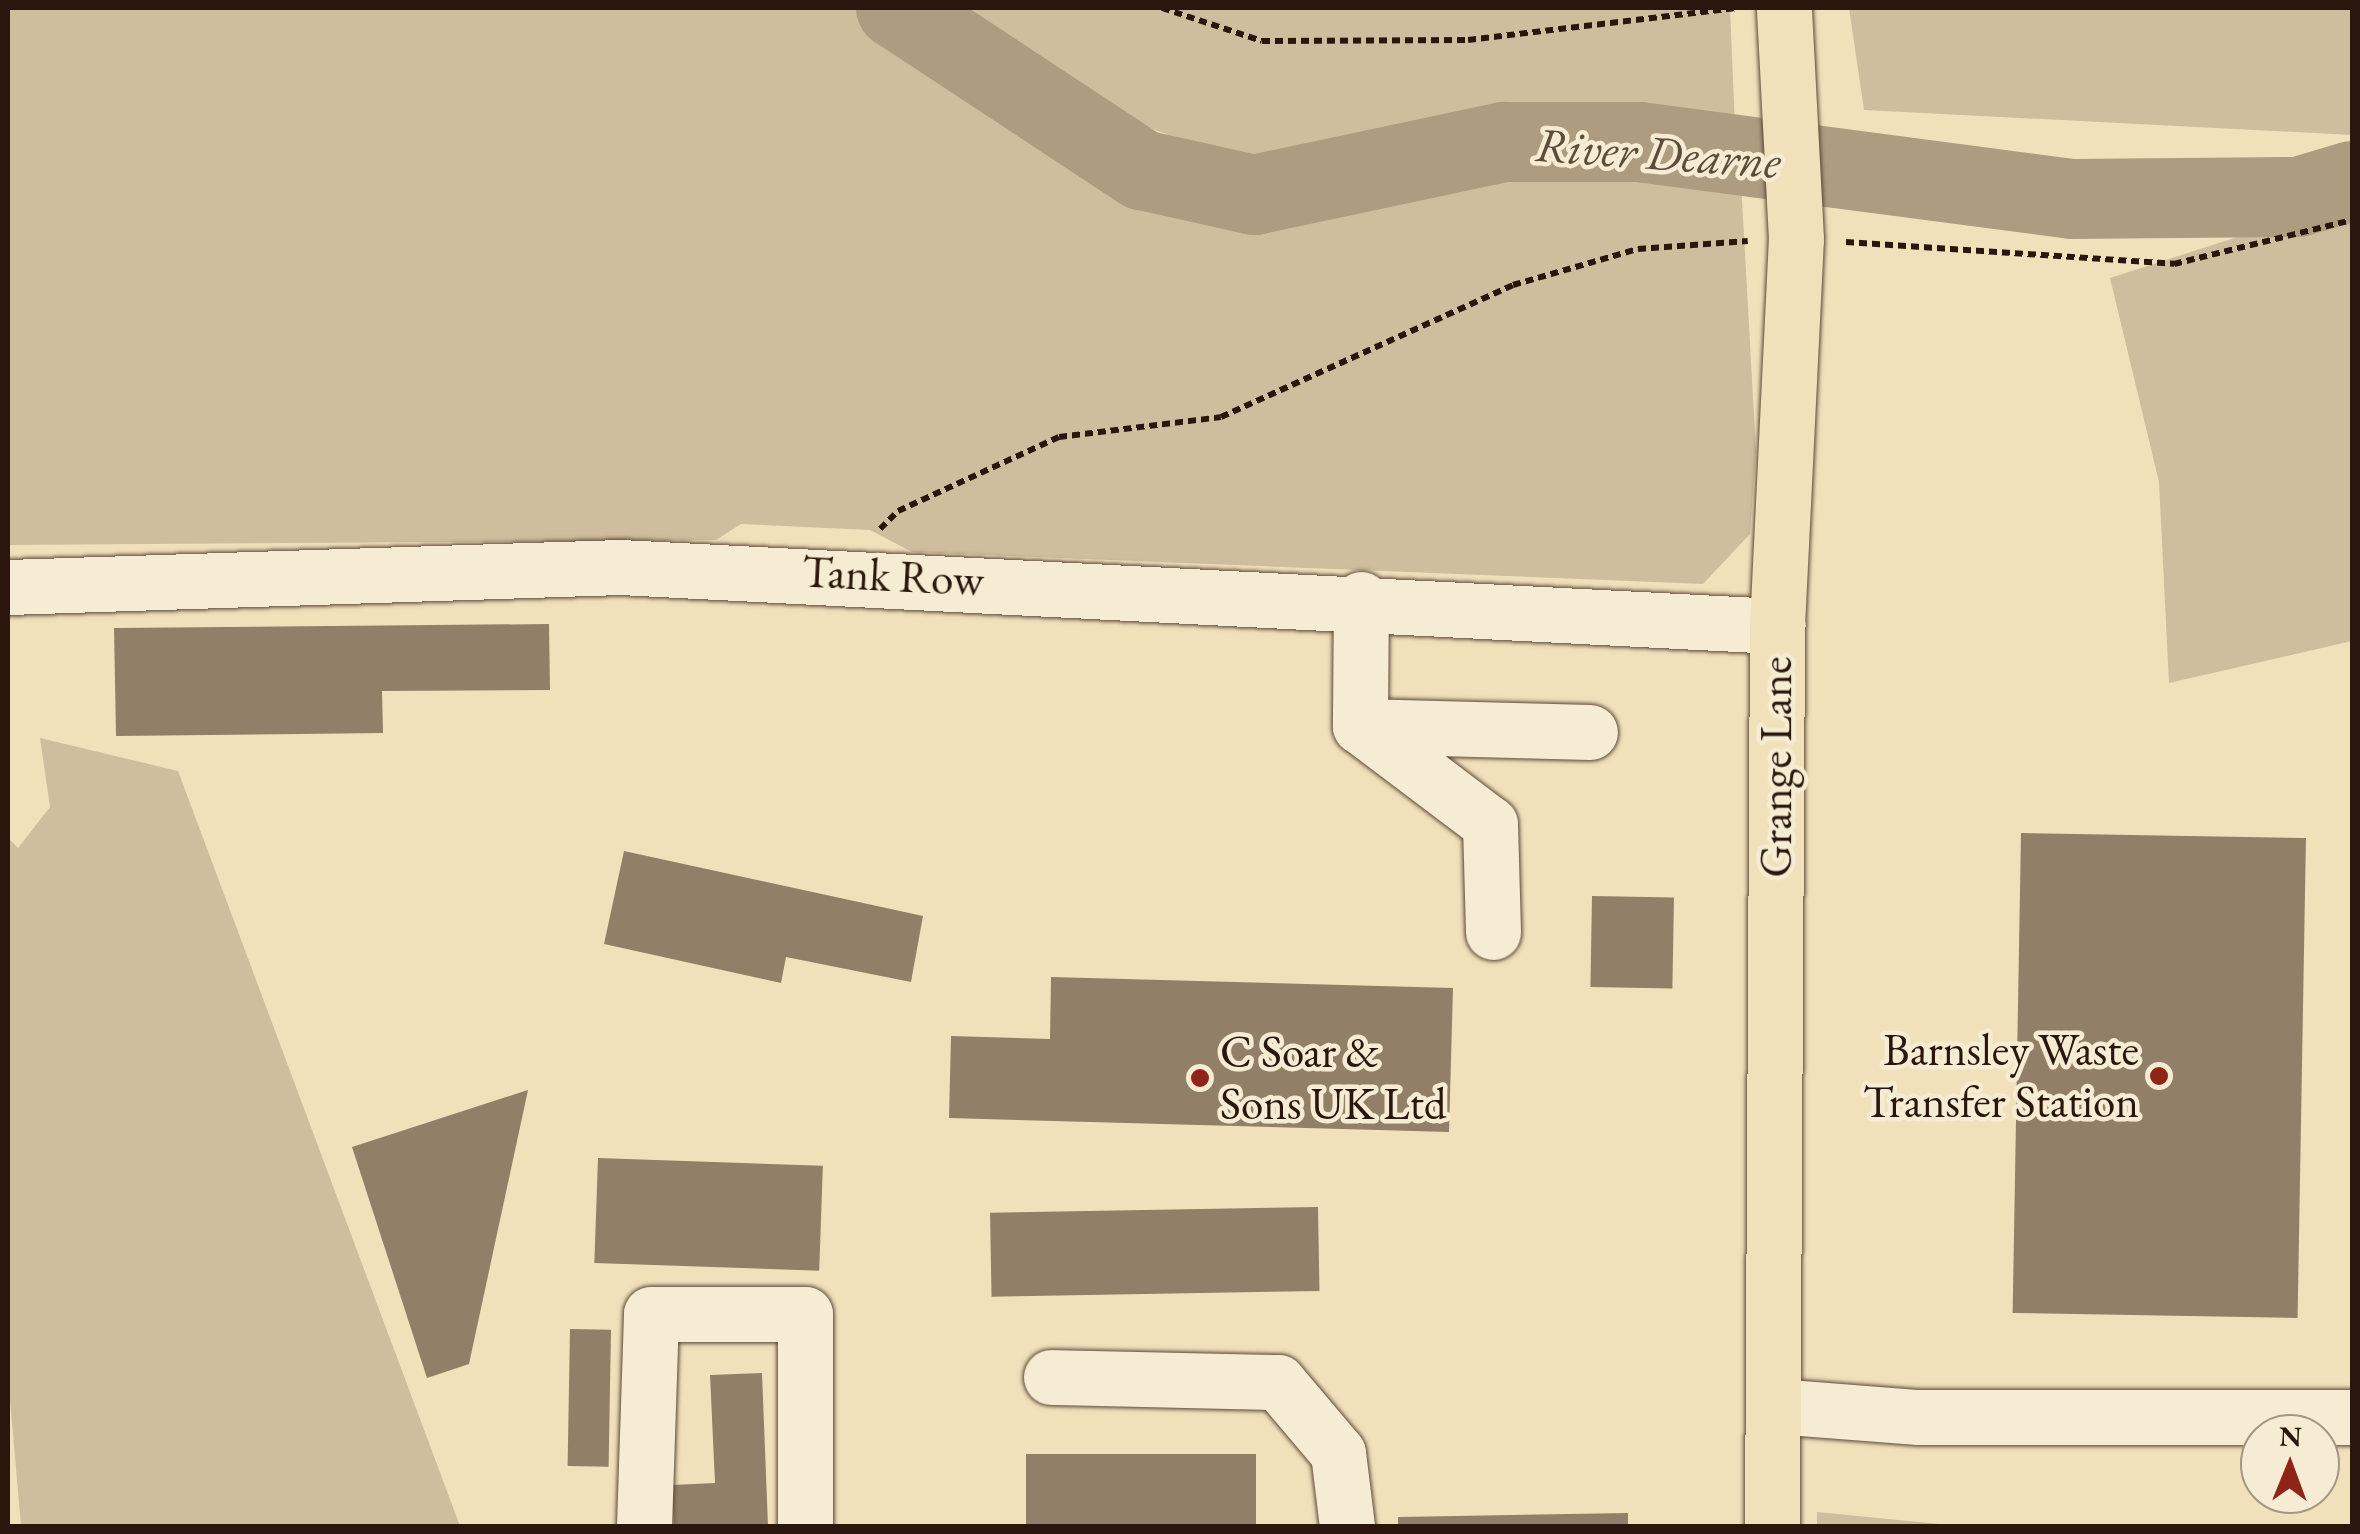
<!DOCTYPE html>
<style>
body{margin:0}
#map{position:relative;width:2360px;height:1534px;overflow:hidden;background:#f1e1bb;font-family:"EB Garamond",serif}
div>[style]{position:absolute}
.green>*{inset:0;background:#cfbe9d}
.river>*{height:80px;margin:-40px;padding:0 40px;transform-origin:40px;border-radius:40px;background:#ad9c80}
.building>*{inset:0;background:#918067;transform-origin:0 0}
.path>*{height:6px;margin-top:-3px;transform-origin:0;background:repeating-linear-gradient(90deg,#2a160c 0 8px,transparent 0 13px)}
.roads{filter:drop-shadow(0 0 2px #5c4938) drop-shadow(0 0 2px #5c4938)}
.minor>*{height:55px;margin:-27.5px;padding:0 27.5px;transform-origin:27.5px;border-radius:27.5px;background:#f6ecd3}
.highway>*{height:55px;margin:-27.5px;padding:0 27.5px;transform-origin:27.5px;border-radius:27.5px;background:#f1e1bb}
.dots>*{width:28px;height:28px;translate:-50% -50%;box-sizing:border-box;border:5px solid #f6ecd3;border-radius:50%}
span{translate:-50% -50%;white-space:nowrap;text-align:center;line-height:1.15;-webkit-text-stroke:9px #f6ecd3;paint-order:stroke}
.street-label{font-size:45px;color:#2a160c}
.poi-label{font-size:45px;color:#2a160c}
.right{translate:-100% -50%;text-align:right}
.left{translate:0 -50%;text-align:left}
.water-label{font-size:48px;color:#5e4c3a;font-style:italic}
.frame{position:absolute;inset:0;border:10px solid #2a160c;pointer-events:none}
.north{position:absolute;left:2240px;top:1414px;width:100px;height:100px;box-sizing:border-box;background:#f6ecd3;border:2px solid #a49683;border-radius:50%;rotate:1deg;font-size:28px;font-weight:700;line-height:40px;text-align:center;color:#2a160c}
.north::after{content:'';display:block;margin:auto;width:35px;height:45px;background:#8f2418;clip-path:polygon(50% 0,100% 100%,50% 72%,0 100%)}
</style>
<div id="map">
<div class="green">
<div style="clip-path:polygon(8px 8px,859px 8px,1137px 187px,1262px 218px,1513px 168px,1653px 157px,1741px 181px,1756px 451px,1750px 534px,1703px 584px,912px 552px,870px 530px,741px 524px,716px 540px,8px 545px)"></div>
<div style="clip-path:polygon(954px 8px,1730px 8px,1735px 126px,1522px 111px,1262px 170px,1107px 112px)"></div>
<div style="clip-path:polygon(1849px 8px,2352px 8px,2352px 135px,1864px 110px)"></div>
<div style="clip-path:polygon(2352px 200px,2352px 641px,2169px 683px,2159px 482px,2110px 278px)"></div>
<div style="clip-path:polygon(40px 738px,178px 771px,460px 1526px,21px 1526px,8px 1377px,8px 838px,18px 848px,50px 807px)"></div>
<div style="clip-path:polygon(1817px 1512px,1960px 1526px,1817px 1526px)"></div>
</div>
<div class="river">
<div style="left:896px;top:8px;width:295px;rotate:33.4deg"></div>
<div style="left:1142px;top:170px;width:115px;rotate:12.6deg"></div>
<div style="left:1254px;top:195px;width:256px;rotate:-12deg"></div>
<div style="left:1504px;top:142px;width:135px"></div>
<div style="left:1639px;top:142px;width:436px;rotate:7.5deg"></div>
<div style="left:2071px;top:199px;width:227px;rotate:-0.5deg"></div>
<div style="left:2298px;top:197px;width:56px;rotate:-16.5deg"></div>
</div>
<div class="building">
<div style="clip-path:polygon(549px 624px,550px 690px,382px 691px,383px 733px,116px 736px,114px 628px)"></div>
<div style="left:2021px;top:833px;width:285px;height:480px;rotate:1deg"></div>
<div style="clip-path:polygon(624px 851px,923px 916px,911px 982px,786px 957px,781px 983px,604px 944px)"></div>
<div style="left:1592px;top:896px;width:82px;height:91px;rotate:1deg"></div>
<div style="clip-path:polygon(1051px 977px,1453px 988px,1449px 1132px,949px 1118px,951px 1036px,1050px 1039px)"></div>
<div style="clip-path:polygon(528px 1090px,469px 1364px,427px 1378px,352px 1147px)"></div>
<div style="left:598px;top:1158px;width:225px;height:105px;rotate:2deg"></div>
<div style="left:1318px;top:1207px;width:84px;height:328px;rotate:89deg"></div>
<div style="left:570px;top:1329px;width:41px;height:137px;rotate:1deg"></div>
<div style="clip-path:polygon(762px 1373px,768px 1526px,674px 1526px,672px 1485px,715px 1483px,710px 1375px)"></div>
<div style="left:1026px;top:1454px;width:230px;height:72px"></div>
<div style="clip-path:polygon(1628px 1513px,1628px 1526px,1398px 1526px,1398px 1517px)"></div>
</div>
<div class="path">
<div style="left:1162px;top:8px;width:105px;rotate:18.3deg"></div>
<div style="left:1262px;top:41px;width:206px;rotate:-0.3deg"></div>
<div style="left:1468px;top:40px;width:272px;rotate:-6.8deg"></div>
<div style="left:1846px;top:242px;width:329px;rotate:3.8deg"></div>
<div style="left:2174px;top:264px;width:183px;rotate:-13.9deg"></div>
<div style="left:880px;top:529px;width:25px;rotate:-45deg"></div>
<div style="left:898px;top:511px;width:177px;rotate:-24.7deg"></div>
<div style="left:1059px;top:437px;width:163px;rotate:-7deg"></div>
<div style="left:1221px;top:417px;width:320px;rotate:-24.3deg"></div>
<div style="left:1513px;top:285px;width:130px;rotate:-16.1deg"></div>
<div style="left:1638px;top:249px;width:110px;rotate:-4.2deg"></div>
</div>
<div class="roads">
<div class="minor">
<div style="left:8px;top:587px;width:612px;rotate:-1.87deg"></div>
<div style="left:620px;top:567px;width:1159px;rotate:2.92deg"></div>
<div style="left:1361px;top:599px;width:127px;rotate:90.5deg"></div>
<div style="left:1360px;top:726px;width:230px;rotate:1.5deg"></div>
<div style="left:1363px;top:728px;width:159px;rotate:37.1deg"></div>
<div style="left:1490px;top:824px;width:108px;rotate:88.4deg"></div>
<div style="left:1051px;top:1377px;width:227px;rotate:1.3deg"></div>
<div style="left:1278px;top:1382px;width:93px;rotate:49.8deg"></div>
<div style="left:1338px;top:1453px;width:74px;rotate:83deg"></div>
<div style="left:1775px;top:1406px;width:144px;rotate:4.4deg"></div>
<div style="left:1919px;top:1417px;width:433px"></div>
<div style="left:644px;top:1526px;width:212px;rotate:-88.1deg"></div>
<div style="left:651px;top:1314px;width:154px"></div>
<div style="left:805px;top:1314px;width:212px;rotate:90deg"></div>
</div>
<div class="highway">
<div style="left:1772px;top:1526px;width:900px;rotate:-89.68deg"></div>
<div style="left:1777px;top:626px;width:387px;rotate:-87.2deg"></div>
<div style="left:1796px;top:239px;width:231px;rotate:-93deg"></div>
</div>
</div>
<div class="dots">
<div style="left:2159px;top:1076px;background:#8f2418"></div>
<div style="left:1200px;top:1078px;background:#8f2418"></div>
</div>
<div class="street-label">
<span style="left:893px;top:576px;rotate:3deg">Tank Row</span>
<span style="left:1776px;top:767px;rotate:-90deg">Grange Lane</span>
</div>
<div class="poi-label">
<span class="right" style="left:2139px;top:1076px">Barnsley Waste<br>Transfer Station</span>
<span class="left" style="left:1220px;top:1078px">C Soar &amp;<br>Sons UK Ltd</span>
</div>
<div class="water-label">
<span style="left:1658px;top:153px;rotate:4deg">River Dearne</span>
</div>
<div class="frame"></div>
<div class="north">N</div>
</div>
